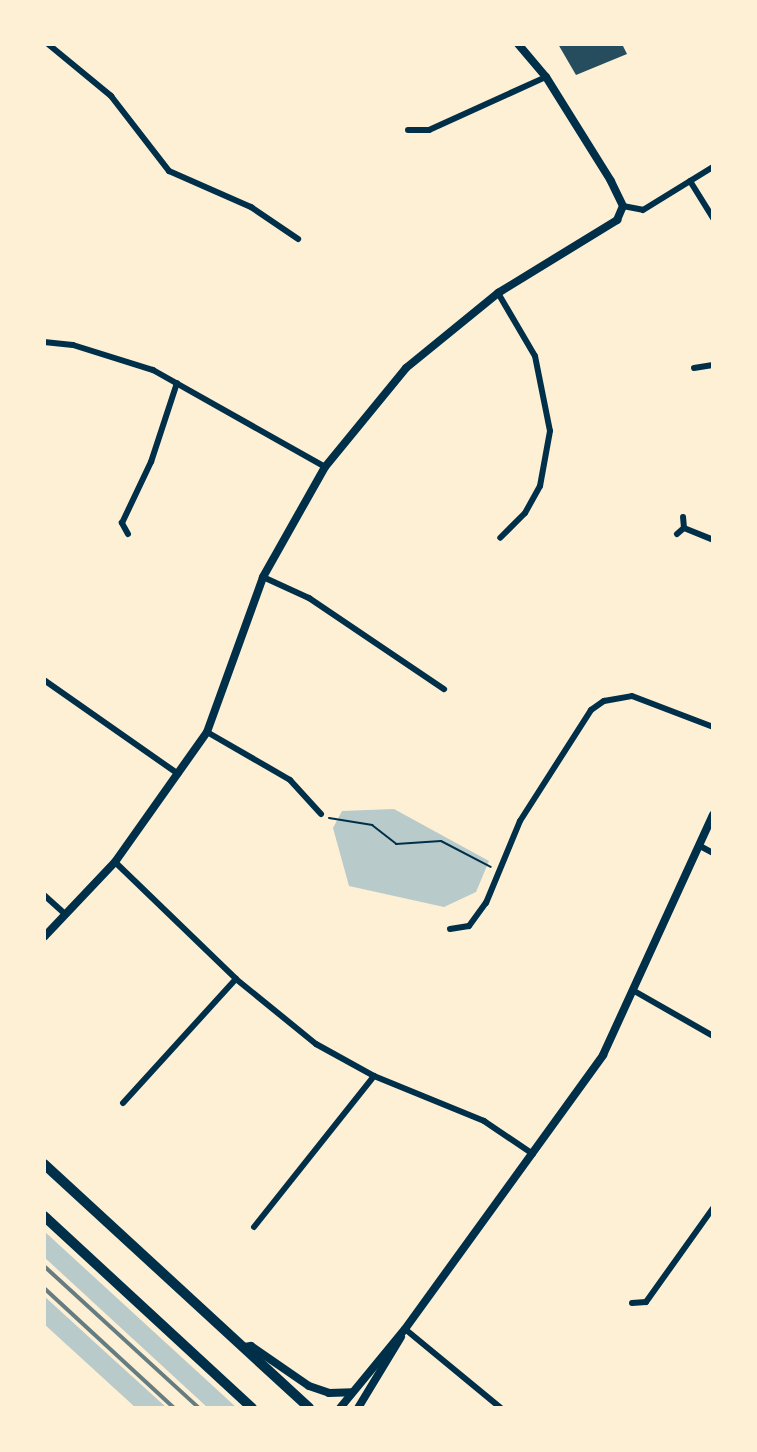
<!DOCTYPE html>
<style>
body{margin:0}
#map{position:relative;width:757px;height:1452px;overflow:hidden;background:#fdf0d5;font-family:Ubuntu,sans-serif}
div>[style]{position:absolute}
.green>*{inset:0;background:#b9caca}
.building>*{inset:0;background:#264d5e}
.path>*{height:2px;margin:-1px;padding:0 1px;transform-origin:1px;border-radius:1px;background:#003049}
.minor>*{height:6px;margin:-3px;padding:0 3px;transform-origin:3px;border-radius:3px;background:#003049}
.tertiary>*{height:8px;margin:-4px;padding:0 4px;transform-origin:4px;border-radius:4px;background:#003049}
.primary>*{height:10px;margin:-5px;padding:0 5px;transform-origin:5px;border-radius:5px;background:#003049}
.rail>*{height:4px;margin:-2px;padding:0 2px;transform-origin:2px;border-radius:2px;background:#657d81}
span{translate:-50% -50%;white-space:nowrap;text-align:center;line-height:1.15;-webkit-text-stroke:6px #fdf0d5;paint-order:stroke}
.frame{position:absolute;inset:0;border:46px solid #fdf0d5;pointer-events:none}
</style>
<div id="map">
<div class="green">
<div style="clip-path:polygon(394px 809px,489px 861px,476px 892px,444px 907px,349px 886px,333px 828px,342px 811px)"></div>
<div style="clip-path:polygon(44px 1231px,105px 1287px,237px 1408px,208px 1408px,44px 1257px)"></div>
<div style="clip-path:polygon(44px 1296px,113px 1359px,167px 1408px,136px 1408px,44px 1324px)"></div>
</div>
<div class="building">
<div style="clip-path:polygon(558px 44px,622px 44px,627px 54px,576px 75px)"></div>
</div>
<div class="path">
<div style="left:329px;top:818px;width:44px;rotate:9.2deg"></div>
<div style="left:372px;top:825px;width:31px;rotate:38deg"></div>
<div style="left:396px;top:844px;width:45px;rotate:-3.8deg"></div>
<div style="left:441px;top:841px;width:56px;rotate:27.5deg"></div>
</div>
<div class="minor">
<div style="left:48px;top:44px;width:82px;rotate:39.5deg"></div>
<div style="left:111px;top:96px;width:95px;rotate:52.3deg"></div>
<div style="left:169px;top:171px;width:90px;rotate:23.7deg"></div>
<div style="left:251px;top:207px;width:57px;rotate:34.2deg"></div>
<div style="left:408px;top:130px;width:21px"></div>
<div style="left:429px;top:130px;width:128px;rotate:-24.4deg"></div>
<div style="left:690px;top:181px;width:44px;rotate:58.1deg"></div>
<div style="left:623px;top:206px;width:20px;rotate:11deg"></div>
<div style="left:643px;top:210px;width:82px;rotate:-31.6deg"></div>
<div style="left:498px;top:293px;width:73px;rotate:59.6deg"></div>
<div style="left:535px;top:356px;width:76px;rotate:78.7deg"></div>
<div style="left:550px;top:431px;width:56px;rotate:100.3deg"></div>
<div style="left:540px;top:486px;width:31px;rotate:119deg"></div>
<div style="left:525px;top:513px;width:35px;rotate:135deg"></div>
<div style="left:44px;top:342px;width:29px;rotate:6deg"></div>
<div style="left:73px;top:345px;width:84px;rotate:17.4deg"></div>
<div style="left:153px;top:370px;width:197px;rotate:29.4deg"></div>
<div style="left:694px;top:368px;width:19px;rotate:-9deg"></div>
<div style="left:684px;top:528px;width:31px;rotate:22deg"></div>
<div style="left:128px;top:534px;width:13px;rotate:-119deg"></div>
<div style="left:122px;top:523px;width:68px;rotate:-64.6deg"></div>
<div style="left:151px;top:462px;width:83px;rotate:-71.8deg"></div>
<div style="left:677px;top:534px;width:9px;rotate:-41deg"></div>
<div style="left:684px;top:528px;width:11px;rotate:-95deg"></div>
<div style="left:263px;top:577px;width:51px;rotate:24.5deg"></div>
<div style="left:309px;top:598px;width:163px;rotate:34deg"></div>
<div style="left:44px;top:680px;width:164px;rotate:35deg"></div>
<div style="left:207px;top:732px;width:96px;rotate:30deg"></div>
<div style="left:290px;top:780px;width:46px;rotate:47.6deg"></div>
<div style="left:700px;top:846px;width:15px;rotate:28deg"></div>
<div style="left:115px;top:862px;width:168px;rotate:44deg"></div>
<div style="left:236px;top:979px;width:103px;rotate:39.1deg"></div>
<div style="left:316px;top:1044px;width:66px;rotate:28.9deg"></div>
<div style="left:374px;top:1076px;width:119px;rotate:22.2deg"></div>
<div style="left:484px;top:1121px;width:59px;rotate:34deg"></div>
<div style="left:44px;top:895px;width:28px;rotate:42deg"></div>
<div style="left:450px;top:929px;width:19px;rotate:-9deg"></div>
<div style="left:469px;top:926px;width:29px;rotate:-54deg"></div>
<div style="left:486px;top:903px;width:89px;rotate:-67.5deg"></div>
<div style="left:520px;top:821px;width:132px;rotate:-57.4deg"></div>
<div style="left:591px;top:710px;width:16px;rotate:-35deg"></div>
<div style="left:604px;top:701px;width:28px;rotate:-10deg"></div>
<div style="left:632px;top:696px;width:87px;rotate:20.9deg"></div>
<div style="left:636px;top:992px;width:89px;rotate:29.7deg"></div>
<div style="left:123px;top:1103px;width:168px;rotate:-47.7deg"></div>
<div style="left:254px;top:1227px;width:193px;rotate:-51.5deg"></div>
<div style="left:646px;top:1302px;width:115px;rotate:-54.5deg"></div>
<div style="left:632px;top:1303px;width:14px;rotate:-4deg"></div>
<div style="left:405px;top:1329px;width:124px;rotate:39.5deg"></div>
</div>
<div class="tertiary">
<div style="left:44px;top:937px;width:103px;rotate:-46.6deg"></div>
<div style="left:115px;top:862px;width:159px;rotate:-54.7deg"></div>
<div style="left:207px;top:732px;width:165px;rotate:-70.1deg"></div>
<div style="left:263px;top:577px;width:126px;rotate:-60.6deg"></div>
<div style="left:325px;top:467px;width:128px;rotate:-50.7deg"></div>
<div style="left:406px;top:368px;width:119px;rotate:-39.2deg"></div>
<div style="left:498px;top:293px;width:140px;rotate:-31.5deg"></div>
<div style="left:617px;top:220px;width:15px;rotate:-67deg"></div>
<div style="left:623px;top:206px;width:28px;rotate:-116deg"></div>
<div style="left:611px;top:181px;width:123px;rotate:-122deg"></div>
<div style="left:546px;top:77px;width:43px;rotate:-130.3deg"></div>
<div style="left:244px;top:1347px;width:7px;rotate:-8deg"></div>
<div style="left:251px;top:1346px;width:70px;rotate:34.6deg"></div>
<div style="left:309px;top:1386px;width:21px;rotate:19deg"></div>
<div style="left:329px;top:1393px;width:23px;rotate:-2deg"></div>
<div style="left:340px;top:1408px;width:102px;rotate:-50.6deg"></div>
<div style="left:405px;top:1329px;width:338px;rotate:-54.1deg"></div>
<div style="left:603px;top:1055px;width:264px;rotate:-65.4deg"></div>
<div style="left:358px;top:1408px;width:83px;rotate:-58.8deg"></div>
</div>
<div class="primary">
<div style="left:44px;top:1164px;width:360px;rotate:42.6deg"></div>
<div style="left:44px;top:1216px;width:283px;rotate:42.7deg"></div>
</div>
<div class="rail">
<div style="left:44px;top:1266px;width:210px;rotate:42.5deg"></div>
<div style="left:44px;top:1288px;width:177px;rotate:42.7deg"></div>
</div>
<div class="frame"></div>
</div>
